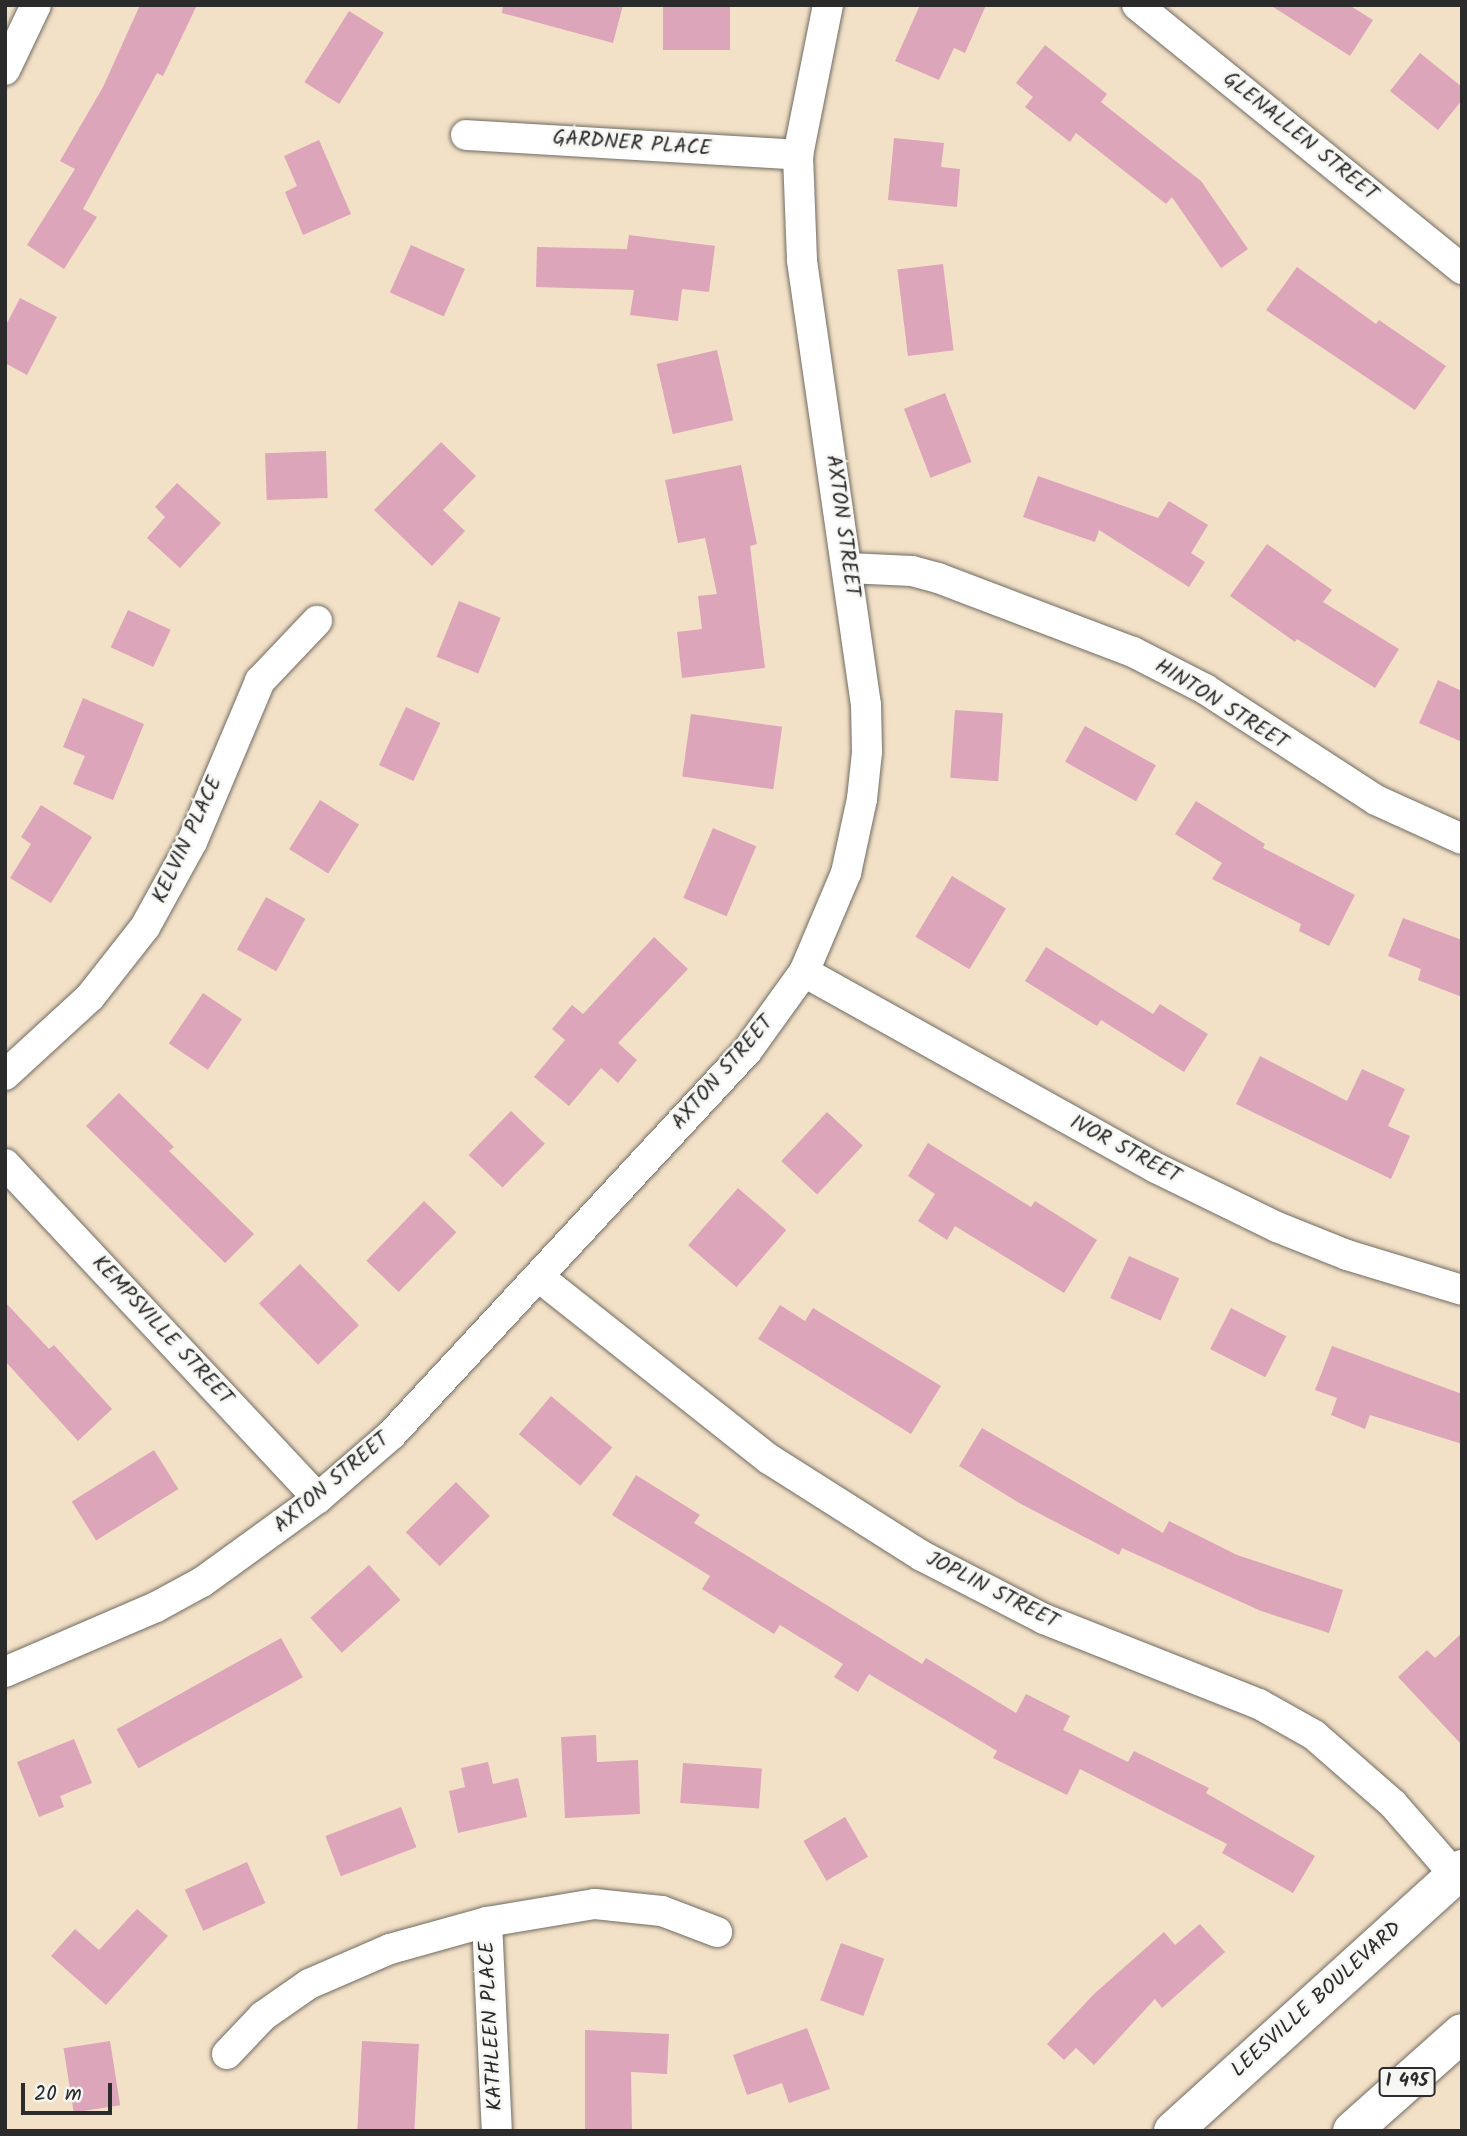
<!DOCTYPE html>
<style>
body{margin:0}
#map{position:relative;width:1467px;height:2136px;overflow:hidden;background:#f3e1c7;font-family:Kalam,sans-serif}
div>[style]{position:absolute}
.building>*{inset:0;background:#dca5ba;transform-origin:0 0}
.roads{filter:drop-shadow(0 0 2px #716b62) drop-shadow(0 0 2px #716b62)}
.street>*{height:30px;margin:-15px;padding:0 15px;transform-origin:15px;border-radius:15px;background:#fff}
.secondary>*{height:38px;margin:-19px;padding:0 19px;transform-origin:19px;border-radius:19px;background:#fff}
.highway>*{height:38px;margin:-19px;padding:0 19px;transform-origin:19px;border-radius:19px;background:#fff}
span{translate:-50% -50%;white-space:nowrap;text-align:center;line-height:1.15;-webkit-text-stroke:5px #f6f6f2;paint-order:stroke}
.shield-label span{padding:2px 5px;background:#f6f6f2;border:2px solid;border-radius:5px;-webkit-text-stroke-width:0}
.shield-label{font-size:19px;color:#2b2b2b;font-weight:700}
.street-label{font-size:21px;color:#2b2b2b}
.frame{position:absolute;inset:0;border:7px solid #2b2b2b;pointer-events:none}
.scale{position:absolute;left:21px;top:2083px;width:91px;height:32px;box-sizing:border-box;border:4px solid #2b2b2b;border-top:0;padding-left:9px;font-size:21px;line-height:24px;white-space:nowrap;color:#2b2b2b;-webkit-text-stroke:5px #f6f6f2;paint-order:stroke}
</style>
<div id="map">
<div class="building">
<div style="clip-path:polygon(140px 5px,197px 5px,163px 76px,157px 73px,83px 209px,97px 217px,64px 269px,27px 245px,75px 169px,60px 161px,103px 87px)"></div>
<div style="clip-path:polygon(503px 5px,623px 5px,613px 43px,502px 13px)"></div>
<div style="left:663px;top:5px;width:67px;height:45px"></div>
<div style="clip-path:polygon(920px 5px,986px 5px,965px 53px,954px 48px,939px 80px,895px 61px)"></div>
<div style="clip-path:polygon(1270px 5px,1349px 5px,1373px 20px,1350px 56px)"></div>
<div style="left:349px;top:11px;width:41px;height:84px;rotate:32deg"></div>
<div style="clip-path:polygon(1045px 45px,1107px 94px,1101px 102px,1201px 181px,1248px 249px,1221px 268px,1172px 197px,1166px 204px,1076px 133px,1070px 142px,1025px 107px,1033px 97px,1016px 83px)"></div>
<div style="clip-path:polygon(1420px 53px,1462px 87px,1462px 100px,1438px 130px,1390px 91px)"></div>
<div style="clip-path:polygon(894px 138px,944px 143px,941px 167px,960px 169px,957px 207px,888px 200px)"></div>
<div style="clip-path:polygon(319px 140px,351px 214px,303px 235px,285px 192px,297px 186px,284px 156px)"></div>
<div style="clip-path:polygon(629px 235px,715px 246px,709px 292px,682px 289px,678px 321px,630px 315px,634px 290px,536px 287px,537px 247px,627px 249px)"></div>
<div style="left:411px;top:245px;width:59px;height:52px;rotate:24deg"></div>
<div style="left:943px;top:264px;width:87px;height:46px;rotate:83deg"></div>
<div style="clip-path:polygon(1297px 267px,1376px 324px,1379px 320px,1446px 366px,1415px 410px,1266px 310px)"></div>
<div style="clip-path:polygon(20px 298px,57px 317px,27px 375px,5px 363px,5px 327px)"></div>
<div style="left:717px;top:350px;width:72px;height:62px;rotate:77deg"></div>
<div style="left:945px;top:393px;width:74px;height:44px;rotate:69deg"></div>
<div style="clip-path:polygon(441px 442px,476px 476px,443px 510px,465px 531px,432px 566px,374px 510px)"></div>
<div style="left:326px;top:451px;width:47px;height:61px;rotate:88deg"></div>
<div style="clip-path:polygon(741px 465px,757px 544px,750px 546px,765px 668px,682px 678px,677px 632px,702px 629px,698px 596px,717px 594px,705px 538px,678px 543px,665px 480px)"></div>
<div style="clip-path:polygon(1038px 476px,1158px 518px,1169px 501px,1208px 525px,1191px 553px,1205px 562px,1189px 587px,1099px 530px,1095px 542px,1023px 517px)"></div>
<div style="clip-path:polygon(177px 483px,221px 523px,180px 568px,147px 538px,165px 517px,155px 507px)"></div>
<div style="clip-path:polygon(1267px 544px,1332px 590px,1323px 602px,1399px 649px,1375px 688px,1297px 639px,1295px 642px,1230px 596px)"></div>
<div style="left:459px;top:601px;width:45px;height:60px;rotate:22deg"></div>
<div style="left:128px;top:610px;width:47px;height:41px;rotate:25deg"></div>
<div style="clip-path:polygon(1438px 680px,1462px 691px,1462px 742px,1419px 723px)"></div>
<div style="clip-path:polygon(83px 698px,144px 724px,113px 800px,73px 784px,85px 756px,63px 747px)"></div>
<div style="left:406px;top:707px;width:38px;height:64px;rotate:25deg"></div>
<div style="left:955px;top:710px;width:48px;height:68px;rotate:4deg"></div>
<div style="left:691px;top:714px;width:92px;height:63px;rotate:8deg"></div>
<div style="left:1085px;top:726px;width:81px;height:41px;rotate:29deg"></div>
<div style="left:320px;top:800px;width:46px;height:58px;rotate:32deg"></div>
<div style="clip-path:polygon(1196px 801px,1265px 844px,1263px 848px,1355px 895px,1329px 946px,1299px 931px,1301px 924px,1212px 879px,1222px 863px,1175px 834px)"></div>
<div style="clip-path:polygon(41px 805px,92px 837px,51px 903px,10px 878px,31px 844px,21px 837px)"></div>
<div style="left:713px;top:828px;width:47px;height:76px;rotate:23deg"></div>
<div style="left:952px;top:876px;width:63px;height:71px;rotate:31deg"></div>
<div style="left:266px;top:897px;width:45px;height:60px;rotate:29deg"></div>
<div style="clip-path:polygon(1403px 918px,1462px 940px,1462px 997px,1418px 980px,1421px 969px,1388px 956px)"></div>
<div style="clip-path:polygon(654px 937px,688px 969px,618px 1043px,637px 1060px,618px 1083px,601px 1068px,569px 1106px,534px 1077px,565px 1040px,552px 1029px,572px 1005px,583px 1014px)"></div>
<div style="clip-path:polygon(1046px 947px,1153px 1014px,1160px 1004px,1208px 1034px,1184px 1072px,1101px 1020px,1097px 1026px,1025px 981px)"></div>
<div style="left:203px;top:993px;width:47px;height:61px;rotate:34deg"></div>
<div style="clip-path:polygon(1260px 1056px,1347px 1101px,1362px 1069px,1405px 1089px,1388px 1126px,1410px 1136px,1391px 1179px,1236px 1104px)"></div>
<div style="clip-path:polygon(119px 1093px,174px 1147px,169px 1151px,254px 1234px,225px 1263px,86px 1126px)"></div>
<div style="left:511px;top:1111px;width:47px;height:61px;rotate:44deg"></div>
<div style="left:827px;top:1112px;width:49px;height:67px;rotate:43deg"></div>
<div style="clip-path:polygon(928px 1143px,1031px 1207px,1035px 1201px,1097px 1240px,1064px 1293px,955px 1226px,947px 1240px,918px 1221px,935px 1194px,908px 1176px)"></div>
<div style="left:738px;top:1188px;width:64px;height:76px;rotate:41deg"></div>
<div style="left:424px;top:1201px;width:45px;height:83px;rotate:44deg"></div>
<div style="left:1129px;top:1256px;width:55px;height:46px;rotate:24deg"></div>
<div style="left:300px;top:1264px;width:85px;height:57px;rotate:46deg"></div>
<div style="clip-path:polygon(5px 1302px,49px 1349px,54px 1345px,112px 1409px,78px 1441px,5px 1361px)"></div>
<div style="clip-path:polygon(780px 1305px,805px 1321px,813px 1308px,941px 1386px,911px 1434px,758px 1339px)"></div>
<div style="left:1231px;top:1308px;width:62px;height:46px;rotate:27deg"></div>
<div style="clip-path:polygon(1332px 1346px,1462px 1394px,1462px 1444px,1370px 1415px,1365px 1429px,1331px 1415px,1337px 1398px,1315px 1390px)"></div>
<div style="left:551px;top:1396px;width:80px;height:50px;rotate:40deg"></div>
<div style="clip-path:polygon(982px 1428px,1163px 1533px,1169px 1521px,1237px 1555px,1343px 1590px,1329px 1633px,1261px 1611px,1122px 1548px,1119px 1555px,1021px 1504px,959px 1466px)"></div>
<div style="left:154px;top:1450px;width:46px;height:97px;rotate:58deg"></div>
<div style="clip-path:polygon(636px 1475px,700px 1515px,694px 1523px,922px 1664px,926px 1658px,1016px 1713px,1026px 1694px,1070px 1716px,1063px 1730px,1128px 1762px,1134px 1751px,1209px 1788px,1206px 1793px,1315px 1856px,1293px 1893px,1222px 1853px,1227px 1844px,1080px 1769px,1067px 1795px,993px 1758px,997px 1751px,869px 1674px,858px 1692px,834px 1677px,843px 1664px,780px 1625px,774px 1634px,702px 1589px,710px 1576px,612px 1515px)"></div>
<div style="left:456px;top:1482px;width:48px;height:71px;rotate:45deg"></div>
<div style="left:369px;top:1565px;width:47px;height:79px;rotate:48deg"></div>
<div style="clip-path:polygon(1462px 1633px,1462px 1745px,1398px 1677px,1427px 1650px,1435px 1658px)"></div>
<div style="left:281px;top:1638px;width:45px;height:188px;rotate:61deg"></div>
<div style="clip-path:polygon(596px 1735px,597px 1762px,638px 1760px,640px 1814px,565px 1818px,561px 1737px)"></div>
<div style="clip-path:polygon(74px 1739px,92px 1783px,60px 1796px,64px 1807px,39px 1817px,17px 1762px)"></div>
<div style="clip-path:polygon(488px 1762px,493px 1784px,518px 1778px,527px 1817px,458px 1833px,449px 1791px,465px 1787px,461px 1768px)"></div>
<div style="left:683px;top:1763px;width:79px;height:40px;rotate:4deg"></div>
<div style="left:401px;top:1807px;width:43px;height:81px;rotate:69deg"></div>
<div style="left:845px;top:1817px;width:46px;height:48px;rotate:60deg"></div>
<div style="left:247px;top:1862px;width:45px;height:68px;rotate:66deg"></div>
<div style="clip-path:polygon(137px 1909px,168px 1936px,106px 2005px,51px 1956px,75px 1929px,99px 1950px)"></div>
<div style="clip-path:polygon(1200px 1924px,1225px 1952px,1162px 2008px,1155px 1999px,1094px 2065px,1076px 2048px,1064px 2060px,1047px 2044px,1094px 1994px,1164px 1932px,1175px 1945px)"></div>
<div style="left:841px;top:1943px;width:46px;height:61px;rotate:20deg"></div>
<div style="clip-path:polygon(807px 2028px,830px 2089px,789px 2103px,782px 2083px,747px 2095px,733px 2055px)"></div>
<div style="clip-path:polygon(585px 2030px,669px 2034px,667px 2074px,631px 2072px,632px 2131px,585px 2131px)"></div>
<div style="left:110px;top:2041px;width:65px;height:47px;rotate:81deg"></div>
<div style="left:362px;top:2041px;width:57px;height:90px;rotate:3deg"></div>
</div>
<div class="roads">
<div class="street">
<div style="left:1137px;top:5px;width:419px;rotate:39.1deg"></div>
<div style="left:5px;top:70px;width:72px;rotate:-64.5deg"></div>
<div style="left:466px;top:135px;width:333px;rotate:3.4deg"></div>
<div style="left:848px;top:568px;width:64px;rotate:2.7deg"></div>
<div style="left:912px;top:571px;width:27px;rotate:15deg"></div>
<div style="left:938px;top:578px;width:209px;rotate:20.8deg"></div>
<div style="left:1133px;top:652px;width:81px;rotate:27.2deg"></div>
<div style="left:1205px;top:689px;width:204px;rotate:33deg"></div>
<div style="left:1376px;top:800px;width:94px;rotate:24.4deg"></div>
<div style="left:804px;top:972px;width:403px;rotate:29.1deg"></div>
<div style="left:1156px;top:1168px;width:135px;rotate:26deg"></div>
<div style="left:1277px;top:1227px;width:75px;rotate:21.8deg"></div>
<div style="left:1347px;top:1255px;width:120px;rotate:16.9deg"></div>
<div style="left:5px;top:1075px;width:115px;rotate:-42.5deg"></div>
<div style="left:90px;top:997px;width:89px;rotate:-51.8deg"></div>
<div style="left:145px;top:927px;width:97px;rotate:-61.1deg"></div>
<div style="left:192px;top:842px;width:175px;rotate:-67.1deg"></div>
<div style="left:260px;top:681px;width:83px;rotate:-46.5deg"></div>
<div style="left:5px;top:1164px;width:458px;rotate:46.9deg"></div>
<div style="left:539px;top:1277px;width:293px;rotate:38.4deg"></div>
<div style="left:769px;top:1459px;width:181px;rotate:32.4deg"></div>
<div style="left:922px;top:1556px;width:137px;rotate:27.3deg"></div>
<div style="left:1044px;top:1619px;width:231px;rotate:21.6deg"></div>
<div style="left:1259px;top:1704px;width:63px;rotate:29.4deg"></div>
<div style="left:1314px;top:1735px;width:105px;rotate:41.1deg"></div>
<div style="left:1393px;top:1804px;width:94px;rotate:48.9deg"></div>
<div style="left:5px;top:1672px;width:164px;rotate:-23.3deg"></div>
<div style="left:156px;top:1607px;width:52px;rotate:-28.5deg"></div>
<div style="left:202px;top:1582px;width:143px;rotate:-35.9deg"></div>
<div style="left:318px;top:1498px;width:96px;rotate:-40.8deg"></div>
<div style="left:391px;top:1435px;width:524px;rotate:-47.17deg"></div>
<div style="left:747px;top:1051px;width:97px;rotate:-54.2deg"></div>
<div style="left:804px;top:972px;width:108px;rotate:-67deg"></div>
<div style="left:846px;top:873px;width:76px;rotate:-77.8deg"></div>
<div style="left:862px;top:799px;width:47px;rotate:-83.9deg"></div>
<div style="left:867px;top:752px;width:47px;rotate:-91.2deg"></div>
<div style="left:866px;top:705px;width:450px;rotate:-98.2deg"></div>
<div style="left:802px;top:260px;width:105px;rotate:-92.2deg"></div>
<div style="left:798px;top:155px;width:153px;rotate:-78.7deg"></div>
<div style="left:487px;top:1922px;width:209px;rotate:87.3deg"></div>
<div style="left:227px;top:2054px;width:52px;rotate:-46.5deg"></div>
<div style="left:263px;top:2016px;width:56px;rotate:-34.8deg"></div>
<div style="left:309px;top:1984px;width:88px;rotate:-23.4deg"></div>
<div style="left:390px;top:1949px;width:101px;rotate:-15.6deg"></div>
<div style="left:487px;top:1922px;width:109px;rotate:-9.5deg"></div>
<div style="left:595px;top:1904px;width:67px;rotate:6deg"></div>
<div style="left:662px;top:1911px;width:59px;rotate:20.9deg"></div>
</div>
<div class="secondary">
<div style="left:1173px;top:2131px;width:390px;rotate:-42.2deg"></div>
</div>
<div class="highway">
<div style="left:1352px;top:2131px;width:147px;rotate:-41.7deg"></div>
</div>
</div>
<div class="shield-label">
<span style="left:1407px;top:2082px">I 495</span>
</div>
<div class="street-label">
<span style="left:1300px;top:137px;rotate:39deg">GLENALLEN STREET</span>
<span style="left:632px;top:144px;rotate:4deg">GARDNER PLACE</span>
<span style="left:842px;top:526px;rotate:82deg">AXTON STREET</span>
<span style="left:1221px;top:705px;rotate:32deg">HINTON STREET</span>
<span style="left:188px;top:840px;rotate:-65deg">KELVIN PLACE</span>
<span style="left:723px;top:1073px;rotate:-49deg">AXTON STREET</span>
<span style="left:1125px;top:1150px;rotate:28deg">IVOR STREET</span>
<span style="left:162px;top:1331px;rotate:47deg">KEMPSVILLE STREET</span>
<span style="left:332px;top:1483px;rotate:-40deg">AXTON STREET</span>
<span style="left:992px;top:1591px;rotate:27deg">JOPLIN STREET</span>
<span style="left:1317px;top:2000px;rotate:-42deg">LEESVILLE BOULEVARD</span>
<span style="left:492px;top:2026px;rotate:-93deg">KATHLEEN PLACE</span>
</div>
<div class="frame"></div>
<div class="scale">20 m</div>
</div>
